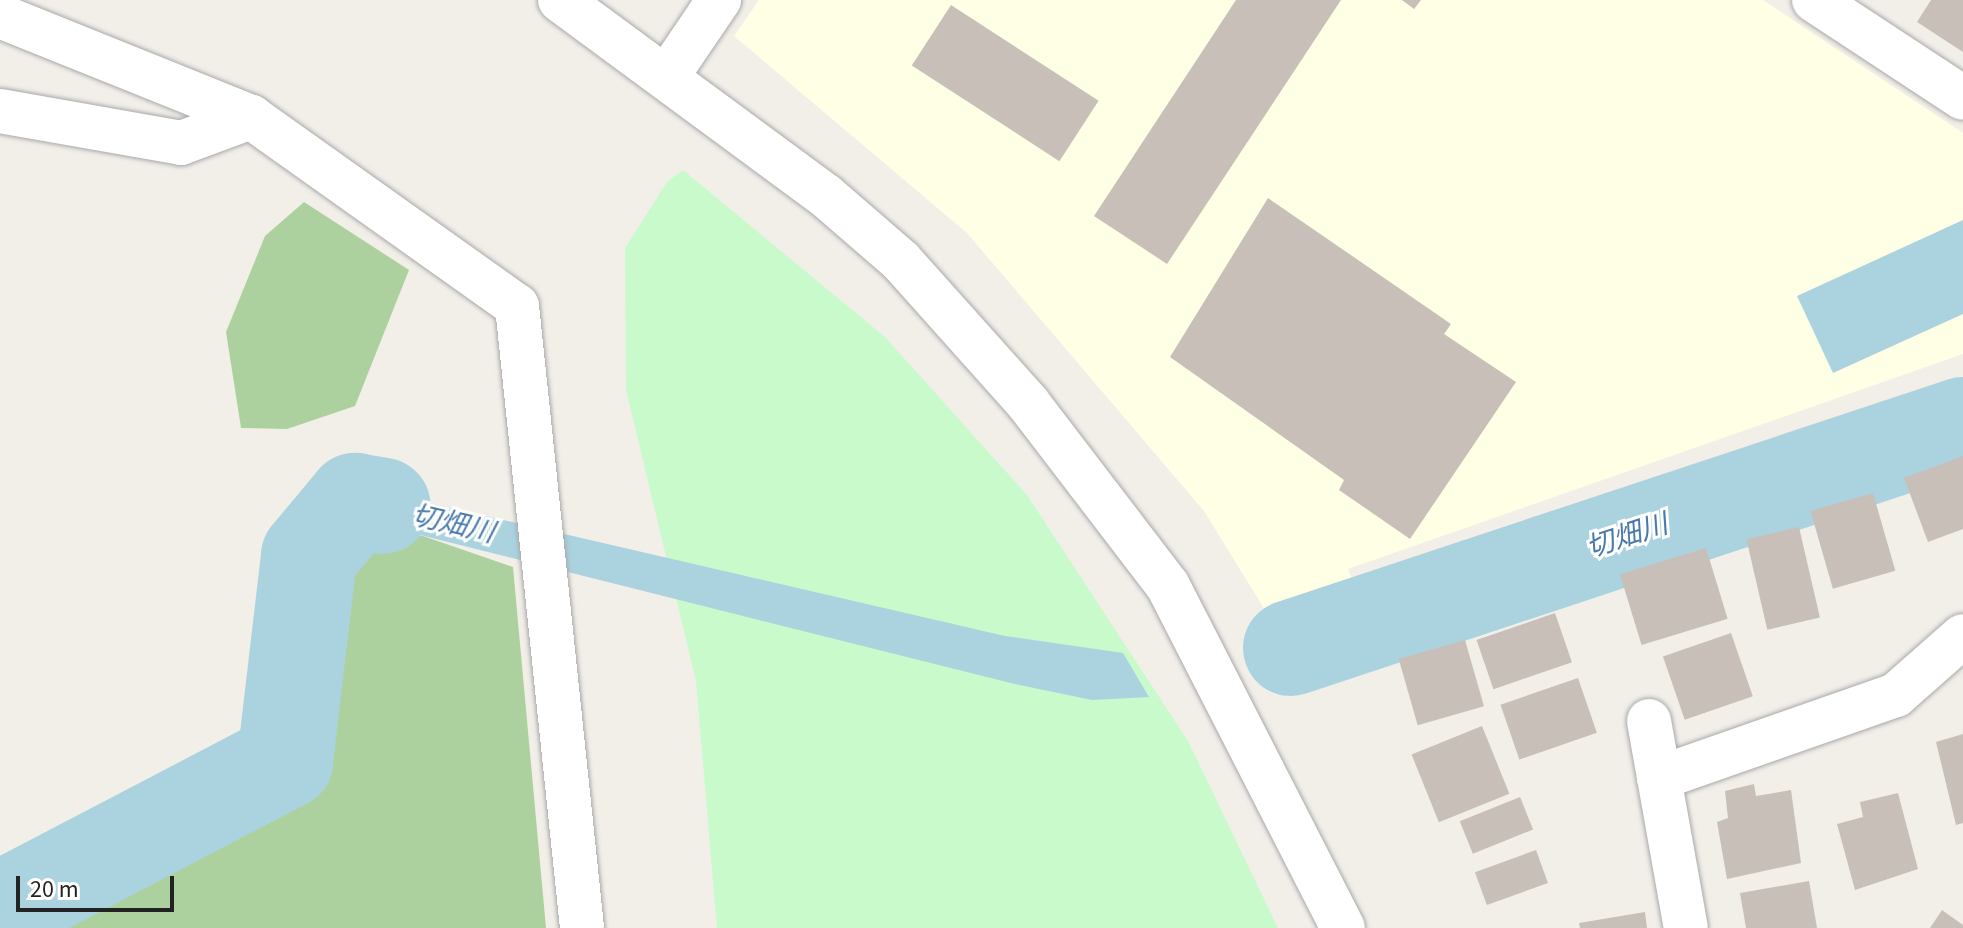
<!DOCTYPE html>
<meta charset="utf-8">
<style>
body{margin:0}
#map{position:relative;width:1963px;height:928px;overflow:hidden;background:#f2efe9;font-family:"Source Sans 3","Noto Sans JP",sans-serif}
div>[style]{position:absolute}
.education>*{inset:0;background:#ffffe5}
.forest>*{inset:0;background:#add19e}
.park>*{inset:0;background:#c8facc}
.water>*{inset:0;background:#aad3df}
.river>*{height:96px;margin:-48px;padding:0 48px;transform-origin:48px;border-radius:48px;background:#aad3df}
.building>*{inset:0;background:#c7bfb8;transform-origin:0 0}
.roads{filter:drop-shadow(0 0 2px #a9a9a9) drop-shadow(0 0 2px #a9a9a9)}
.minor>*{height:44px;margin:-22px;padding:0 22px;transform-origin:22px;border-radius:22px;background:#fff}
span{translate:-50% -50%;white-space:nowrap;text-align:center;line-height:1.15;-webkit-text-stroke:6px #fff;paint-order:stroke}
.water-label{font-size:28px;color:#4a7aab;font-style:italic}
.scale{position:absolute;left:16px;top:876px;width:158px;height:36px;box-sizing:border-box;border:4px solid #222;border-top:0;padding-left:10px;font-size:24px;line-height:28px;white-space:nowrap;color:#222;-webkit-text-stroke:6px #fff;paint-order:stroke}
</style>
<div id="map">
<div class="education">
<div style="clip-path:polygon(759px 0,1763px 0,1963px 133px,1963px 354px,1348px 569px,1353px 582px,1265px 610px,1204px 511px,967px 233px,734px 36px)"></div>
</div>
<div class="forest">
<div style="clip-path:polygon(304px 202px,409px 270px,355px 406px,287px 429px,241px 428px,226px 332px,265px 236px)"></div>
<div style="clip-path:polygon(356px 531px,423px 536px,513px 567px,546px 928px,6px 928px,313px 775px,337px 569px)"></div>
</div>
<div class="park">
<div style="clip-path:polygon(683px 170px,885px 337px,1027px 495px,1188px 741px,1278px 928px,717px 928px,696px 681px,626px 390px,625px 248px,667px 182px)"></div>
</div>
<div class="water">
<div style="clip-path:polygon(1963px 220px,1963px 314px,1833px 373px,1797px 296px)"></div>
<div style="clip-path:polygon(365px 488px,1005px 636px,1123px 653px,1149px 697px,1092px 700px,1015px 684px,376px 524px,357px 525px,344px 541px,325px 588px,288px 588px,295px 548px,315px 517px)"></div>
</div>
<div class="river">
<div style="left:1291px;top:648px;width:708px;rotate:-18.36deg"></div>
<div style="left:0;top:910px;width:322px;rotate:-27.6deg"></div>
<div style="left:285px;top:761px;width:206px;rotate:-83.3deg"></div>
<div style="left:309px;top:556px;width:72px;rotate:-50.1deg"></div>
<div style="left:355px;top:501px;width:28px;rotate:10deg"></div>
</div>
<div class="building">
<div style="clip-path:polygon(1236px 0,1341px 0,1167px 264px,1094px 216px)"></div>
<div style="clip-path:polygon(1402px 0,1421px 0,1414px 9px)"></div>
<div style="clip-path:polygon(1931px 0,1963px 0,1963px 52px,1917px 22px)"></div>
<div style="left:951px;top:5px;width:176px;height:72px;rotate:33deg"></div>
<div style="clip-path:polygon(1268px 198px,1451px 324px,1444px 334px,1516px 382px,1410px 539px,1339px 490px,1344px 480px,1170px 357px)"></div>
<div style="clip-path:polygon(1963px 456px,1963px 529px,1928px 542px,1904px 478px)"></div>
<div style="left:1873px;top:493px;width:81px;height:65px;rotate:74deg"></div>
<div style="left:1799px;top:527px;width:93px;height:54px;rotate:77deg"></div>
<div style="left:1706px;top:548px;width:74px;height:90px;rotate:73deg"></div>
<div style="left:1555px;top:613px;width:52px;height:83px;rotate:71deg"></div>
<div style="left:1731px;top:633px;width:67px;height:72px;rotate:71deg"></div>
<div style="left:1465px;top:640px;width:69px;height:69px;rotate:74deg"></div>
<div style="left:1578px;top:678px;width:58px;height:82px;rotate:71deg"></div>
<div style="left:1482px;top:726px;width:73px;height:76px;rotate:68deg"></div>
<div style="clip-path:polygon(1963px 734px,1963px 823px,1956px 825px,1936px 742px)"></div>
<div style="clip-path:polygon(1754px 784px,1756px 796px,1791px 790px,1801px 863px,1727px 879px,1717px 822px,1728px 818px,1725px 791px)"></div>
<div style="clip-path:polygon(1898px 793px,1918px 869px,1855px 890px,1837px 824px,1863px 817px,1860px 802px)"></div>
<div style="left:1520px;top:797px;width:35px;height:65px;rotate:68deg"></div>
<div style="left:1536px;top:850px;width:35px;height:65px;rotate:70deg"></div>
<div style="clip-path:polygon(1809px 881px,1817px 928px,1746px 928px,1740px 893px)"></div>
<div style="clip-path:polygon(1942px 910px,1963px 925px,1963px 928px,1930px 928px)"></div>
<div style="clip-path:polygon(1645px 912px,1647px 928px,1580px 928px,1579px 923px)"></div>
</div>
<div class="roads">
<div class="minor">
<div style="left:560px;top:0;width:330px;rotate:36.4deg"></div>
<div style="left:826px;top:196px;width:99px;rotate:40.9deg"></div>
<div style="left:901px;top:261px;width:191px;rotate:48.2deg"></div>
<div style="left:1028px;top:403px;width:230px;rotate:52.6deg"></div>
<div style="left:1168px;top:586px;width:384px;rotate:62.9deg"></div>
<div style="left:1814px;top:0;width:178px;rotate:33.3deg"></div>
<div style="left:0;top:16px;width:271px;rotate:21.9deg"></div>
<div style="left:251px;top:117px;width:326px;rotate:35.4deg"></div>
<div style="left:517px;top:306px;width:625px;rotate:84.03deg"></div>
<div style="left:668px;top:75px;width:91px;rotate:-55.8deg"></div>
<div style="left:0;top:111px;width:184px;rotate:10deg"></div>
<div style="left:181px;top:143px;width:75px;rotate:-20.4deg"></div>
<div style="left:1649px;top:721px;width:210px;rotate:79.9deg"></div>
<div style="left:1659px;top:778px;width:251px;rotate:-19.3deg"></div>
<div style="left:1896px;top:695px;width:89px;rotate:-41.4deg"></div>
</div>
</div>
<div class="water-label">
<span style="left:453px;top:524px;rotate:13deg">切畑川</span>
<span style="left:1627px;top:536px;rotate:-18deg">切畑川</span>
</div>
<div class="scale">20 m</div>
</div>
